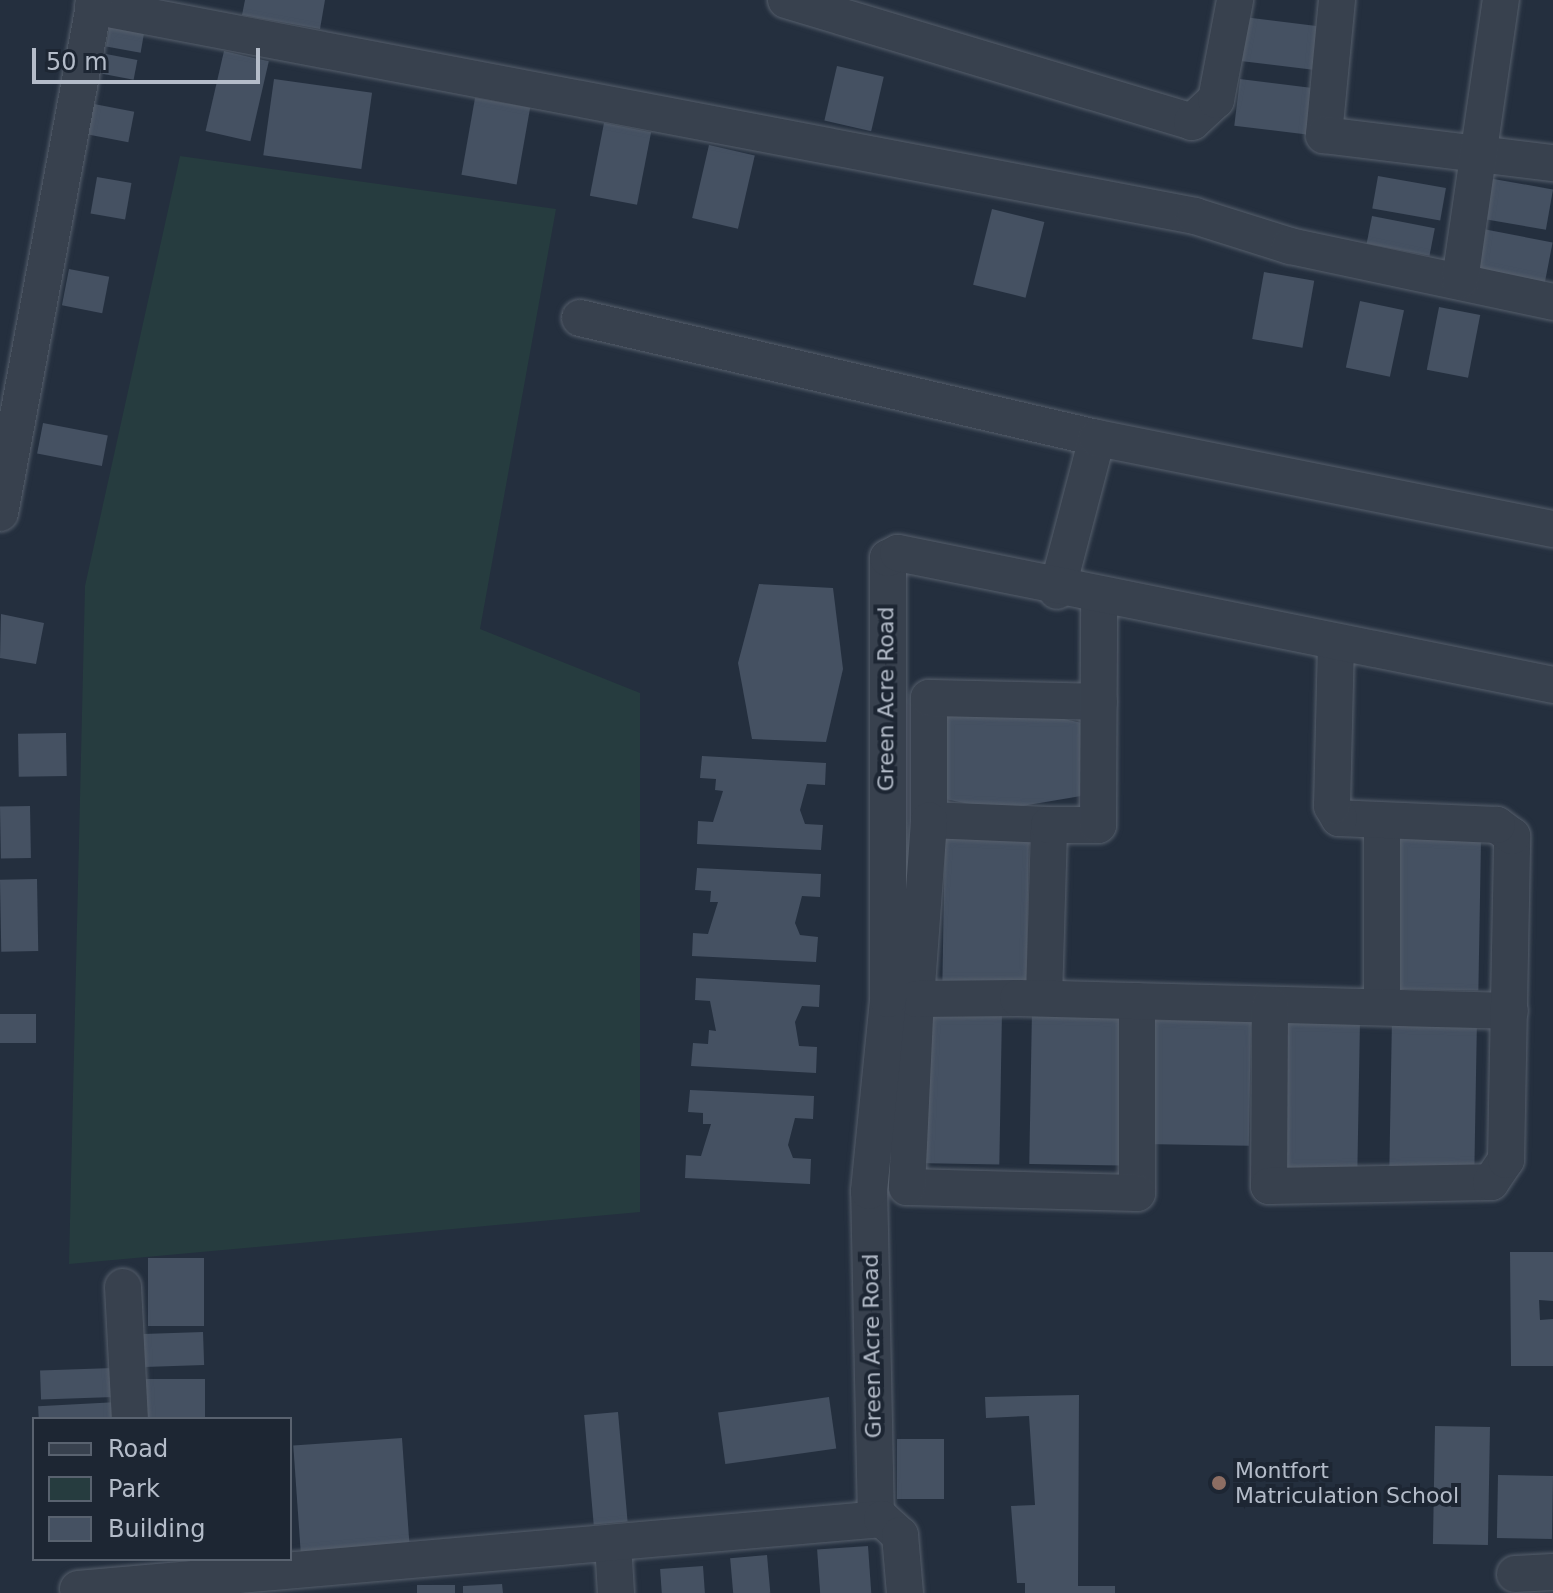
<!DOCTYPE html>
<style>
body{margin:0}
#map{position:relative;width:1553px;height:1593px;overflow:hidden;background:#242f3e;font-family:"DejaVu Sans",sans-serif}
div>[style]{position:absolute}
.green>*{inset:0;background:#263c3f}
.building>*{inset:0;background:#455162;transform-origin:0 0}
.roads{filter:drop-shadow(0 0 2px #565f6c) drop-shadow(0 0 2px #565f6c)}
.minor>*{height:36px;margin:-18px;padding:0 18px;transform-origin:18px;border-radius:18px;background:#38414e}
.dots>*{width:22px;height:22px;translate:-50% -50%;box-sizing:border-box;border:4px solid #1d2633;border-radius:50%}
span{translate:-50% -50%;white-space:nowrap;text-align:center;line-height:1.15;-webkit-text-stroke:8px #1d2633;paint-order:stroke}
.street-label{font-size:22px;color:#b4bcc9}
.poi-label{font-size:22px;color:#b4bcc9}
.left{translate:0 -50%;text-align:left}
.legend{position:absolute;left:32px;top:1417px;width:260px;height:144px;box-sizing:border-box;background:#1d2633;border:2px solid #59626f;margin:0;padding:10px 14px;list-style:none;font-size:24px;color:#b4bcc9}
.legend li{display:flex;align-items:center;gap:16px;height:40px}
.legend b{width:40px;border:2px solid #59626f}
.scale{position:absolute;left:32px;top:48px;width:228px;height:36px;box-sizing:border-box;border:4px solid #b4bcc9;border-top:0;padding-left:10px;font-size:24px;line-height:28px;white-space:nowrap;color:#b4bcc9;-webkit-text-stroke:6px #1d2633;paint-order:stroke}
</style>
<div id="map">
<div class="green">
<div style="clip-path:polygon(180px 156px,556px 209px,480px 629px,640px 693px,640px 1212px,69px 1264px,85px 586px)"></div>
</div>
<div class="building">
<div style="clip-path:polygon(245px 0,325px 0,320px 29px,242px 15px)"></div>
<div style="left:1244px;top:17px;width:79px;height:44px;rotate:7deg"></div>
<div style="left:111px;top:19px;width:35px;height:28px;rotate:10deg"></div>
<div style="left:224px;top:51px;width:46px;height:82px;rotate:13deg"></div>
<div style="left:106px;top:54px;width:32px;height:20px;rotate:11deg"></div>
<div style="left:837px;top:66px;width:48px;height:56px;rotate:13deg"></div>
<div style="left:274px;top:79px;width:99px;height:77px;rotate:8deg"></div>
<div style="left:1240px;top:79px;width:73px;height:47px;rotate:7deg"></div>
<div style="left:475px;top:98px;width:56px;height:78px;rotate:10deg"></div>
<div style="left:94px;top:104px;width:41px;height:31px;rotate:11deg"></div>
<div style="left:604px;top:123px;width:48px;height:74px;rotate:11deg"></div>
<div style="left:709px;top:145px;width:47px;height:75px;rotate:13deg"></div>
<div style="left:1378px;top:176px;width:69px;height:33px;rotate:10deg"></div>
<div style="left:97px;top:177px;width:35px;height:37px;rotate:10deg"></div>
<div style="left:1488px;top:178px;width:66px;height:41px;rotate:10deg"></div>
<div style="left:992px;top:209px;width:54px;height:78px;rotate:14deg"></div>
<div style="left:1372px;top:216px;width:64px;height:28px;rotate:11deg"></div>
<div style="left:1478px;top:228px;width:76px;height:46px;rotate:11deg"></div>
<div style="left:69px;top:269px;width:41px;height:37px;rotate:11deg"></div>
<div style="left:1264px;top:272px;width:51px;height:68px;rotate:10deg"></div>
<div style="left:1360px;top:301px;width:45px;height:68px;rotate:12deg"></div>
<div style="left:1439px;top:307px;width:42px;height:64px;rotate:11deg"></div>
<div style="left:43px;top:423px;width:66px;height:31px;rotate:11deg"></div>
<div style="clip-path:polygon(759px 584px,833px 588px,843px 669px,826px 742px,752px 739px,738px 663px)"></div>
<div style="clip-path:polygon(1px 614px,44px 623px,36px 664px,0 658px)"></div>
<div style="clip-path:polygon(1002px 705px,1082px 723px,1081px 796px,999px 810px,925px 795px,926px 721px)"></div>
<div style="left:66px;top:733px;width:43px;height:48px;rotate:89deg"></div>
<div style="clip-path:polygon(702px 756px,826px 763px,825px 785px,807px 784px,800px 810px,805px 824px,823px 825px,821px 850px,697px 844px,698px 821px,713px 822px,723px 791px,715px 790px,716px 779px,700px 778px)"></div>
<div style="left:30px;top:806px;width:52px;height:30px;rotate:89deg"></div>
<div style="left:945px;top:832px;width:84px;height:158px;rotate:1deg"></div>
<div style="left:1394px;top:839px;width:87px;height:150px;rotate:1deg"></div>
<div style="clip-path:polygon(697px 868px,821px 874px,820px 897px,802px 896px,795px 923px,800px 935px,818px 937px,816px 962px,692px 956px,693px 933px,708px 934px,718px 902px,710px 902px,711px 891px,695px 890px)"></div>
<div style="left:37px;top:879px;width:72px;height:37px;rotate:89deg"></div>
<div style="clip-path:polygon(696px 978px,820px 985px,819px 1007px,802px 1006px,795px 1022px,799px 1046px,817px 1047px,816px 1073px,691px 1066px,693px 1043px,708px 1044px,709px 1030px,716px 1031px,710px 1001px,695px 1000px)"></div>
<div style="left:1032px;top:1009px;width:92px;height:155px;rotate:1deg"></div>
<div style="left:918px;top:1010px;width:84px;height:153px;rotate:1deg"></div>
<div style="left:36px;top:1014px;width:29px;height:36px;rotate:90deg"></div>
<div style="left:1392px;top:1017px;width:85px;height:150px;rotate:1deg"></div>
<div style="left:1280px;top:1019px;width:80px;height:150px;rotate:1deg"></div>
<div style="left:1145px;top:1020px;width:106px;height:124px;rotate:1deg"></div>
<div style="clip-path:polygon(690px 1090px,814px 1096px,813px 1119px,795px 1118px,788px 1145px,793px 1158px,811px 1159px,810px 1184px,685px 1178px,686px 1155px,701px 1156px,711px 1124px,703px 1124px,703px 1113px,688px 1112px)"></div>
<div style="clip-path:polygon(1510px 1252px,1553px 1252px,1553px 1301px,1539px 1300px,1540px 1320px,1553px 1319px,1553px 1366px,1511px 1366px)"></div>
<div style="left:148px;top:1258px;width:56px;height:68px"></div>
<div style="left:203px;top:1332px;width:33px;height:60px;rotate:88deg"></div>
<div style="left:113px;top:1368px;width:29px;height:73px;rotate:88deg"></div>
<div style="left:144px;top:1379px;width:61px;height:40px"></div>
<div style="clip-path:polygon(1079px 1395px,1078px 1586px,1115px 1586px,1115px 1593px,1025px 1593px,1025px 1583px,1017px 1583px,1011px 1506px,1035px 1505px,1029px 1416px,986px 1418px,985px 1397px)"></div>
<div style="left:829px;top:1397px;width:52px;height:112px;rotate:82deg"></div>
<div style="left:118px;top:1402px;width:17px;height:80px;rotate:87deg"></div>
<div style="left:618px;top:1412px;width:110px;height:34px;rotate:85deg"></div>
<div style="left:1435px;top:1426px;width:55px;height:118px;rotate:1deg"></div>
<div style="left:402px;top:1438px;width:113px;height:109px;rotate:86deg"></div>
<div style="left:897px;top:1439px;width:47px;height:60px"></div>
<div style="left:1498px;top:1475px;width:55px;height:63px;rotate:1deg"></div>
<div style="left:868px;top:1546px;width:47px;height:51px;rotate:86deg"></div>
<div style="left:767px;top:1555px;width:38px;height:37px;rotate:85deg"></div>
<div style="left:703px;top:1566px;width:27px;height:43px;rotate:86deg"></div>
<div style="clip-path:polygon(502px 1584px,503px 1593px,463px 1593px,463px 1586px)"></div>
<div style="left:455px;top:1585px;width:8px;height:38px;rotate:90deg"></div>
</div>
<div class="roads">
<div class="minor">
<div style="left:786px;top:0;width:424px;rotate:16.7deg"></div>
<div style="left:1192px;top:122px;width:33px;rotate:-43deg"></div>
<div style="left:1216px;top:100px;width:102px;rotate:-79.2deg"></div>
<div style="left:1337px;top:0;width:136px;rotate:95.5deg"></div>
<div style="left:1324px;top:135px;width:231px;rotate:7deg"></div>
<div style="left:93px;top:6px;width:1122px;rotate:10.79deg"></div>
<div style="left:1195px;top:216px;width:100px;rotate:17.5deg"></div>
<div style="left:1290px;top:246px;width:269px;rotate:12deg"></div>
<div style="left:1460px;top:280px;width:283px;rotate:-81.7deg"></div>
<div style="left:580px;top:318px;width:531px;rotate:13.07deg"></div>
<div style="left:1097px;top:438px;width:158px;rotate:104.7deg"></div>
<div style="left:1097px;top:438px;width:465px;rotate:11.3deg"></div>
<div style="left:0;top:513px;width:522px;rotate:-79.51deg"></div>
<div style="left:1382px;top:821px;width:186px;rotate:90deg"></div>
<div style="left:1049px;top:825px;width:120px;rotate:-177.6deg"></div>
<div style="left:929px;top:820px;width:122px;rotate:-90deg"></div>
<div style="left:929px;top:698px;width:170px;rotate:1.3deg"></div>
<div style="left:1044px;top:998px;width:173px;rotate:-88.3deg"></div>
<div style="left:1049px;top:825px;width:49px"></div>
<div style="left:1098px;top:825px;width:226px;rotate:-89.7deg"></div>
<div style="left:916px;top:999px;width:179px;rotate:-85.8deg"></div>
<div style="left:1137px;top:1001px;width:192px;rotate:90deg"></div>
<div style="left:1137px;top:1193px;width:230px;rotate:-178.5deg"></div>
<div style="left:907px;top:1187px;width:188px;rotate:-87.3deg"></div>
<div style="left:916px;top:999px;width:102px;rotate:-0.6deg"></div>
<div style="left:1018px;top:998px;width:492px;rotate:1.5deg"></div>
<div style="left:1270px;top:1005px;width:181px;rotate:90.3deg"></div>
<div style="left:1269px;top:1186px;width:222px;rotate:-1deg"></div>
<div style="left:1491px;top:1182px;width:27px;rotate:-56deg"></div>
<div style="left:1506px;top:1160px;width:324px;rotate:-88.9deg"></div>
<div style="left:1512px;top:836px;width:19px;rotate:-144deg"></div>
<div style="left:1497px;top:825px;width:158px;rotate:-177.5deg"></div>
<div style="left:1339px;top:818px;width:14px;rotate:-120deg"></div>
<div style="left:1332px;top:806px;width:163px;rotate:-88.6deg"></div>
<div style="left:123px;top:1287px;width:132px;rotate:87deg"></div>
<div style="left:876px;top:1519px;width:328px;rotate:-91.2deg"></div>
<div style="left:869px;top:1191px;width:193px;rotate:-84.3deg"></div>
<div style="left:888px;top:999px;width:441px;rotate:-90deg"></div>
<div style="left:888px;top:558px;width:11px;rotate:-27deg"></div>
<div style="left:898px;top:553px;width:668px;rotate:11.39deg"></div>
<div style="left:613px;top:1543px;width:50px;rotate:86.6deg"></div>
<div style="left:1515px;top:1574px;width:38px;rotate:-3deg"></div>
<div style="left:78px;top:1589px;width:807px;rotate:-4.98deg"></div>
<div style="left:882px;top:1519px;width:24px;rotate:42deg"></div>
<div style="left:900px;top:1535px;width:58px;rotate:85.1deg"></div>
</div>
</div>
<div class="dots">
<div style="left:1219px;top:1483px;background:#8d6e63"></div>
</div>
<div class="street-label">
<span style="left:886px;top:699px;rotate:-90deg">Green Acre Road</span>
<span style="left:872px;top:1346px;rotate:-91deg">Green Acre Road</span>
</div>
<div class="poi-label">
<span class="left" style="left:1235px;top:1483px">Montfort<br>Matriculation School</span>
</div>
<ul class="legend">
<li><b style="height:10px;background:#38414e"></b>Road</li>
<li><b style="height:22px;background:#263c3f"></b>Park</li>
<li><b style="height:22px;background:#455162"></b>Building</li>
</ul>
<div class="scale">50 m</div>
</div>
